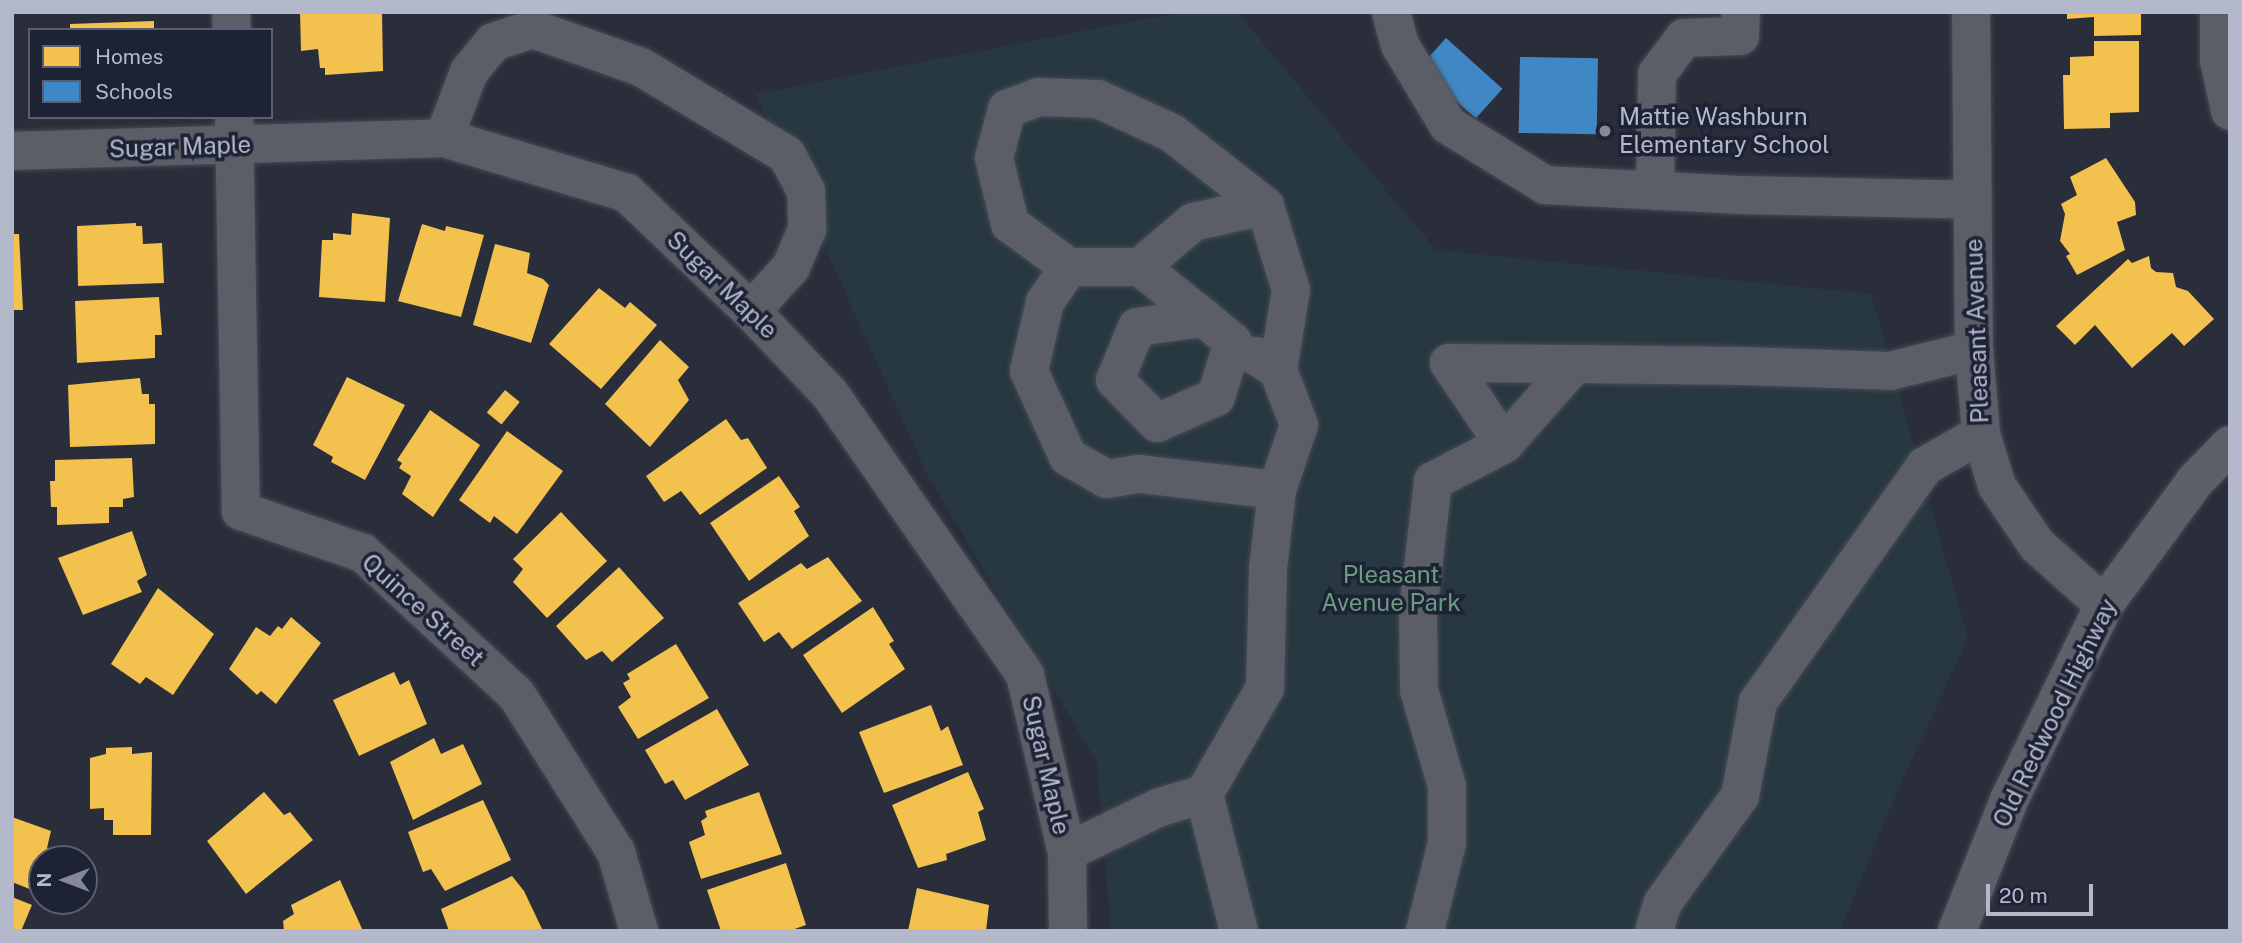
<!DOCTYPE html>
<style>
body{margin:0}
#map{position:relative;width:2242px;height:943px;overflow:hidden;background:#2a2e3b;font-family:"Public Sans",sans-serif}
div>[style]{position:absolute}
.green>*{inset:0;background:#273841}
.homes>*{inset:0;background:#f2c14e;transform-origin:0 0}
.schools>*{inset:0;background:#3f88c5;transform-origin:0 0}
.roads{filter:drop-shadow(0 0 2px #474a53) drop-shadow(0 0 2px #474a53)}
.minor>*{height:38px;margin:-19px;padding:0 19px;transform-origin:19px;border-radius:19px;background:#5b5d67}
.major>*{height:38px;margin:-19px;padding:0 19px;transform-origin:19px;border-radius:19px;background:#5d5f69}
.dots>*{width:19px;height:19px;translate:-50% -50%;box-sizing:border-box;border:4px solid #1d2235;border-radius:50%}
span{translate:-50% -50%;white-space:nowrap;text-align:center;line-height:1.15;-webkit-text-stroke:7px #1d2235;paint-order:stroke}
.poi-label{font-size:24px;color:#b4b8cb}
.left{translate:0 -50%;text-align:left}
.street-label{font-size:24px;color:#b4b8cb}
.park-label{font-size:24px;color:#6a9d80}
.frame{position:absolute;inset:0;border:14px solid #b4b8cb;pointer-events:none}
.legend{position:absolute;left:28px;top:28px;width:245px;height:91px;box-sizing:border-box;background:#1d2235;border:2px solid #595e71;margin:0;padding:9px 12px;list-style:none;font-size:21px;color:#b4b8cb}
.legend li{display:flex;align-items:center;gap:14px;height:35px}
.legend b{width:35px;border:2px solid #595e71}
.north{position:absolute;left:28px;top:845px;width:70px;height:70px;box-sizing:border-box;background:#1d2235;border:2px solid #595e71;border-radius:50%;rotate:270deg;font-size:19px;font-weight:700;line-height:28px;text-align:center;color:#b4b8cb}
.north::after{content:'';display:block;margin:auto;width:24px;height:32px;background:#848899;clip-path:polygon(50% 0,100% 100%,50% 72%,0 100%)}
.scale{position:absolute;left:1986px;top:884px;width:107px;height:32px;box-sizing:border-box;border:4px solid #b4b8cb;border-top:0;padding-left:9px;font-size:21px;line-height:24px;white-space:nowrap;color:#b4b8cb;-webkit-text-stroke:5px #1d2235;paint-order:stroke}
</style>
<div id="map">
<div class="green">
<div style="clip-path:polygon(1183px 12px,1237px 12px,1436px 250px,1871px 294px,1968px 638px,1892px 803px,1840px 931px,1111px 931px,1097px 762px,927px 474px,756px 94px)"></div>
</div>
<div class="homes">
<div style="clip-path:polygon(300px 12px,382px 12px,383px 71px,325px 75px,325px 68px,320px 68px,318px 49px,301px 51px)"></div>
<div style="clip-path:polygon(2067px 12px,2141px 12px,2141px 35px,2094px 36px,2094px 17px,2067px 19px)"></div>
<div style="clip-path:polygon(154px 21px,154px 30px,70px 30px,70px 24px)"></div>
<div style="clip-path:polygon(2094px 41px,2139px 41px,2139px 112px,2110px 113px,2110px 128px,2064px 129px,2063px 75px,2070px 75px,2070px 57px,2094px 56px)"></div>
<div style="clip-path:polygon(2106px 158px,2135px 202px,2136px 215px,2117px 222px,2125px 250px,2077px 275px,2066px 256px,2070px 254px,2060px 241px,2065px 214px,2061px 204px,2077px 195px,2070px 177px)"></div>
<div style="clip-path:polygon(352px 213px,390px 218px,385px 302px,319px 297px,322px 240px,333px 240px,333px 233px,351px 235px)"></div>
<div style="clip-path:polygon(136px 223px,136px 226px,142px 226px,143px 244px,162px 243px,164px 283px,78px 286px,77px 226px)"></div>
<div style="clip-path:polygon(422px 224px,445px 231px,446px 226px,484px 235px,461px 317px,398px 301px)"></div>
<div style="clip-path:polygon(12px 234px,19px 234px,23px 310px,12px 310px)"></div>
<div style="clip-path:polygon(495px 244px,530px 253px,527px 273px,543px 279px,549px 285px,531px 343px,473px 325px)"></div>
<div style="clip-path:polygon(2149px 256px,2151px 268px,2156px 272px,2173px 273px,2176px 287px,2188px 291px,2214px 319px,2184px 346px,2172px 333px,2132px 368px,2095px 325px,2075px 345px,2056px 326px,2128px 259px,2132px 263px)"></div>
<div style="clip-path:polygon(599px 288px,625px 308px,630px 302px,657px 325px,601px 389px,549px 344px)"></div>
<div style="clip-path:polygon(159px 297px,162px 335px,155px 335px,155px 358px,77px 363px,75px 301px)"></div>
<div style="clip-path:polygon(660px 340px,689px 367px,678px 380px,689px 400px,650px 447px,605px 404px)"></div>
<div style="clip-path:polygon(347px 377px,405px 405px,365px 480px,331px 462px,333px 457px,313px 445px)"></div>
<div style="clip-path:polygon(140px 378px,142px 394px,149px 394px,149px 404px,155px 404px,155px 444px,70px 447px,68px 385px)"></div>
<div style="left:505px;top:390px;width:19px;height:29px;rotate:39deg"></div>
<div style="clip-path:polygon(430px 410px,480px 445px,433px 517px,402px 494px,411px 476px,399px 468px,402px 463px,397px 460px)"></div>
<div style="clip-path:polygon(726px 419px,741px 440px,748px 438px,767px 468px,700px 515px,681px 491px,664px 502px,646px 476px)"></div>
<div style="clip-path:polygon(507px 431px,563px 471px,517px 534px,494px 516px,490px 523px,459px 500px)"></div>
<div style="clip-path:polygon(132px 458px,134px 497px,123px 499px,123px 507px,109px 507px,109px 523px,57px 525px,57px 507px,51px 507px,50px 481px,55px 481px,55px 460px)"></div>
<div style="clip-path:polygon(779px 476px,800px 507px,794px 511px,809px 536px,749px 581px,710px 523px)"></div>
<div style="clip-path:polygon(561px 512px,607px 561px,547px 618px,513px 582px,523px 569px,513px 559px)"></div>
<div style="clip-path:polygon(132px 531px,147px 575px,137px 581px,142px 592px,83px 615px,58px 558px)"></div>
<div style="clip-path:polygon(828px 557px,862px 601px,792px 649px,779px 632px,764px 642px,738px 603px,801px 563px,807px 569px)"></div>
<div style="clip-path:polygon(619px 567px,664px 618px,612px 662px,602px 651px,586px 660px,556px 626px)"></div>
<div style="clip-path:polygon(158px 588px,214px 634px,173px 695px,146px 677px,140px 684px,111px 664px)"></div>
<div style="clip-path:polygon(873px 607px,894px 641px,889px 644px,905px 669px,842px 713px,803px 655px)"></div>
<div style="clip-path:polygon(291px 617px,321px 643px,276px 704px,261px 691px,257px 695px,229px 669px,256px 627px,270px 636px,278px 626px,282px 629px)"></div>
<div style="clip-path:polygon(676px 644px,709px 698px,638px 739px,618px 707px,631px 697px,623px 683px,630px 679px,627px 674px)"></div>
<div style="clip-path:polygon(394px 672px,400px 685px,409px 680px,427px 724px,359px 756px,333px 700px)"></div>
<div style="clip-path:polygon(931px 705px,941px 731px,948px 726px,963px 765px,884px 793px,859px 732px)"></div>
<div style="clip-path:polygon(717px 709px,749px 765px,685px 800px,673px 780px,665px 784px,645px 750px)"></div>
<div style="clip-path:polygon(434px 738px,441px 754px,463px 744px,482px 784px,413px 820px,390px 762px)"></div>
<div style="clip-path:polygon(132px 747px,132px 754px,152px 752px,151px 835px,113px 835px,113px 820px,104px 820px,104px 808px,90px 809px,90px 758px,106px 754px,106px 748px)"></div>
<div style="clip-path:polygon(968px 772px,984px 809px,978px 812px,986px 840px,946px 854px,947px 860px,918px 868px,892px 805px)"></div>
<div style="clip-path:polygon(264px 792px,284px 815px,290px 812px,313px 840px,246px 894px,207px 841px)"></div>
<div style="clip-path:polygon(759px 792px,782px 854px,701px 879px,689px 842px,705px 835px,701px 821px,707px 817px,705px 811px)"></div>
<div style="clip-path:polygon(483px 800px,511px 860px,445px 891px,431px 869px,423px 872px,408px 832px)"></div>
<div style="clip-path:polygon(12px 817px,51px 831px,47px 848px,57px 852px,55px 859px,42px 859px,42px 894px,12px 882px)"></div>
<div style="clip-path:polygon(786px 863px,806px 925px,789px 931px,721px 931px,707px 890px)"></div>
<div style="clip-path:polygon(512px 876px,524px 891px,543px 931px,449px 931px,441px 909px)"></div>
<div style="clip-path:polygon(340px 880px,363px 931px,284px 931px,283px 921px,294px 914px,291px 905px)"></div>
<div style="clip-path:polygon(917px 888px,989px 905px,986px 931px,908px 931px)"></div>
<div style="clip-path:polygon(12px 897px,32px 905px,21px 931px,12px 931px)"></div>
</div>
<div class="schools">
<div style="left:1446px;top:38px;width:76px;height:40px;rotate:42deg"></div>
<div style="left:1520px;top:57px;width:78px;height:76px;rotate:1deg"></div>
</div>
<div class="roads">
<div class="minor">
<div style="left:231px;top:12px;width:18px;rotate:87deg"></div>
<div style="left:1391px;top:12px;width:34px;rotate:75deg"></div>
<div style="left:1400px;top:45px;width:93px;rotate:59deg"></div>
<div style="left:1448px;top:125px;width:114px;rotate:31.7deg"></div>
<div style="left:1545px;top:185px;width:196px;rotate:2.9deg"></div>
<div style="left:1741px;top:195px;width:231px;rotate:1.2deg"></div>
<div style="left:1971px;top:12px;width:338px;rotate:89.5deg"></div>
<div style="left:1974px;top:350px;width:84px;rotate:85.2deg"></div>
<div style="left:1981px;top:434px;width:54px;rotate:72.9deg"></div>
<div style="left:1997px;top:486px;width:71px;rotate:55.9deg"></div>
<div style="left:2037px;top:545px;width:90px;rotate:41.8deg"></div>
<div style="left:2219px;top:12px;width:48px;rotate:90deg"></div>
<div style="left:2219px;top:60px;width:52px;rotate:77.8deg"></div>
<div style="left:234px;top:117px;width:394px;rotate:89deg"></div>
<div style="left:241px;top:511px;width:129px;rotate:19deg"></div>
<div style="left:363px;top:553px;width:208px;rotate:42.7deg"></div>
<div style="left:516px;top:694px;width:187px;rotate:57.7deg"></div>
<div style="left:616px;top:852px;width:82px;rotate:73.8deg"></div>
<div style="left:444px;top:138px;width:71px;rotate:-69.3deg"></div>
<div style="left:469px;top:72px;width:38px;rotate:-51deg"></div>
<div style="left:493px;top:42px;width:42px;rotate:-18deg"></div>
<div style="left:533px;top:29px;width:114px;rotate:19.4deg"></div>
<div style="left:641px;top:67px;width:170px;rotate:31.1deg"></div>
<div style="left:787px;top:155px;width:41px;rotate:62.2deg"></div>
<div style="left:806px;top:191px;width:38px;rotate:88deg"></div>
<div style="left:807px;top:229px;width:41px;rotate:112.8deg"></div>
<div style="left:791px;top:267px;width:59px;rotate:132.3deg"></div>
<div style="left:12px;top:151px;width:432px;rotate:-1.7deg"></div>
<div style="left:444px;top:138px;width:191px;rotate:16.7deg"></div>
<div style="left:627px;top:193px;width:171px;rotate:43.6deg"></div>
<div style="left:751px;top:311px;width:115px;rotate:46.4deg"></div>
<div style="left:830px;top:394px;width:342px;rotate:55.2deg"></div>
<div style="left:1025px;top:675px;width:182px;rotate:76.7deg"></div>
<div style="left:1067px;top:852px;width:79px;rotate:89.3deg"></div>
<div style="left:1655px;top:191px;width:117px;rotate:-89deg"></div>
<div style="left:1657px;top:74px;width:45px;rotate:-53.1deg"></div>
<div style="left:1684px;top:38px;width:56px;rotate:-2deg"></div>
<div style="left:1740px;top:36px;width:24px;rotate:-88deg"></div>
<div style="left:1069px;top:267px;width:73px;rotate:-143.9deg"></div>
<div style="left:1010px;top:224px;width:68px;rotate:-103.6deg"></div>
<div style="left:994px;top:158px;width:51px;rotate:-75.1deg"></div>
<div style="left:1007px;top:109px;width:33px;rotate:-21deg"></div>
<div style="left:1038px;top:97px;width:60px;rotate:1.9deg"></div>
<div style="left:1098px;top:99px;width:81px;rotate:24.7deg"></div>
<div style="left:1172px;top:133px;width:118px;rotate:38.1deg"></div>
<div style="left:1265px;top:206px;width:88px;rotate:72.8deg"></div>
<div style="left:1291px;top:290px;width:81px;rotate:99.2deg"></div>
<div style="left:1140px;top:267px;width:70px;rotate:-40.3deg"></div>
<div style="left:1193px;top:222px;width:74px;rotate:-12.5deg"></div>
<div style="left:1204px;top:318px;width:38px;rotate:40deg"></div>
<div style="left:1233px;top:342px;width:58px;rotate:107.2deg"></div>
<div style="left:1216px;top:397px;width:64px;rotate:156.2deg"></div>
<div style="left:1157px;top:423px;width:60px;rotate:-134.3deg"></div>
<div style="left:1115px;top:380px;width:57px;rotate:-67.5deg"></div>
<div style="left:1137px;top:327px;width:68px;rotate:-7.7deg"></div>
<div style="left:1204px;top:318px;width:82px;rotate:-141.4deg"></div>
<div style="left:1140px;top:267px;width:71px;rotate:180deg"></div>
<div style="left:1069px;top:267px;width:42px;rotate:124.4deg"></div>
<div style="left:1045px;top:302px;width:71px;rotate:103.1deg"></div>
<div style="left:1029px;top:371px;width:94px;rotate:65.6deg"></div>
<div style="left:1068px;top:457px;width:45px;rotate:29.4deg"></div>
<div style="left:1107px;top:479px;width:33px;rotate:-9deg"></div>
<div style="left:1140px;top:474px;width:138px;rotate:6.7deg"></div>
<div style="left:1277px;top:490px;width:80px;rotate:96.5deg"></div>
<div style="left:1268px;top:569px;width:119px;rotate:91.4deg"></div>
<div style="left:1265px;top:688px;width:122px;rotate:119.9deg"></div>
<div style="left:1256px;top:356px;width:26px;rotate:32deg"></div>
<div style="left:1278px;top:370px;width:59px;rotate:69.1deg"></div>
<div style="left:1299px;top:425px;width:69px;rotate:108.7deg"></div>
<div style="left:1575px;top:364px;width:107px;rotate:131.6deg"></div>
<div style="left:1504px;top:444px;width:98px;rotate:-124.2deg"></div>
<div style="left:1449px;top:363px;width:126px;rotate:0.5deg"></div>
<div style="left:1575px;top:364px;width:168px;rotate:0.7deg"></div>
<div style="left:1743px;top:366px;width:147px;rotate:1.9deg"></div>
<div style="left:1890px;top:371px;width:87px;rotate:-14deg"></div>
<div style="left:1067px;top:852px;width:103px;rotate:-25.8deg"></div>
<div style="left:1160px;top:807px;width:46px;rotate:-16.5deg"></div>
<div style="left:1204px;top:794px;width:141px;rotate:75.7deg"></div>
<div style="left:1425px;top:931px;width:91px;rotate:-76deg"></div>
<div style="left:1447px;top:843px;width:57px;rotate:-90deg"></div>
<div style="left:1447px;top:786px;width:100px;rotate:-106.3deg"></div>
<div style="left:1419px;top:690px;width:79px;rotate:-90.7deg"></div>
<div style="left:1418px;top:611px;width:131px;rotate:-83.4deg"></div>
<div style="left:1433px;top:481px;width:80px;rotate:-27.5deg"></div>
<div style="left:1654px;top:931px;width:28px;rotate:-73deg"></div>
<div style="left:1662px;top:904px;width:133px;rotate:-54.2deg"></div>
<div style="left:1740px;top:796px;width:96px;rotate:-79.2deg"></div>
<div style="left:1758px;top:702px;width:289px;rotate:-54.7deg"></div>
<div style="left:1925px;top:466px;width:64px;rotate:-29.7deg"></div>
</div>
<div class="major">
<div style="left:1957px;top:931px;width:141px;rotate:-68.3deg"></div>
<div style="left:2009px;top:800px;width:217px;rotate:-64deg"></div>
<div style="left:2104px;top:605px;width:154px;rotate:-53.7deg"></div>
<div style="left:2195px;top:481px;width:50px;rotate:-45.8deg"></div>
</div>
</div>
<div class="dots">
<div style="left:1605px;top:131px;background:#848899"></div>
</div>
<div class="poi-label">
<span class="left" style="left:1619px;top:131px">Mattie Washburn<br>Elementary School</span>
</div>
<div class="street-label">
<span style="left:180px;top:147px;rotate:-2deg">Sugar Maple</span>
<span style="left:722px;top:285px;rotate:44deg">Sugar Maple</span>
<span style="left:1977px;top:331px;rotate:-92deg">Pleasant Avenue</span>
<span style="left:423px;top:610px;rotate:42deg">Quince Street</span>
<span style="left:2055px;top:713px;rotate:-64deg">Old Redwood Highway</span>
<span style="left:1046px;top:765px;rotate:77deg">Sugar Maple</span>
</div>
<div class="park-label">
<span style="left:1391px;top:589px">Pleasant<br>Avenue Park</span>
</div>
<div class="frame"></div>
<ul class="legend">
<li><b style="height:19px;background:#f2c14e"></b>Homes</li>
<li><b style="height:19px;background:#3f88c5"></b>Schools</li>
</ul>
<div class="north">N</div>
<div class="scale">20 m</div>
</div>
